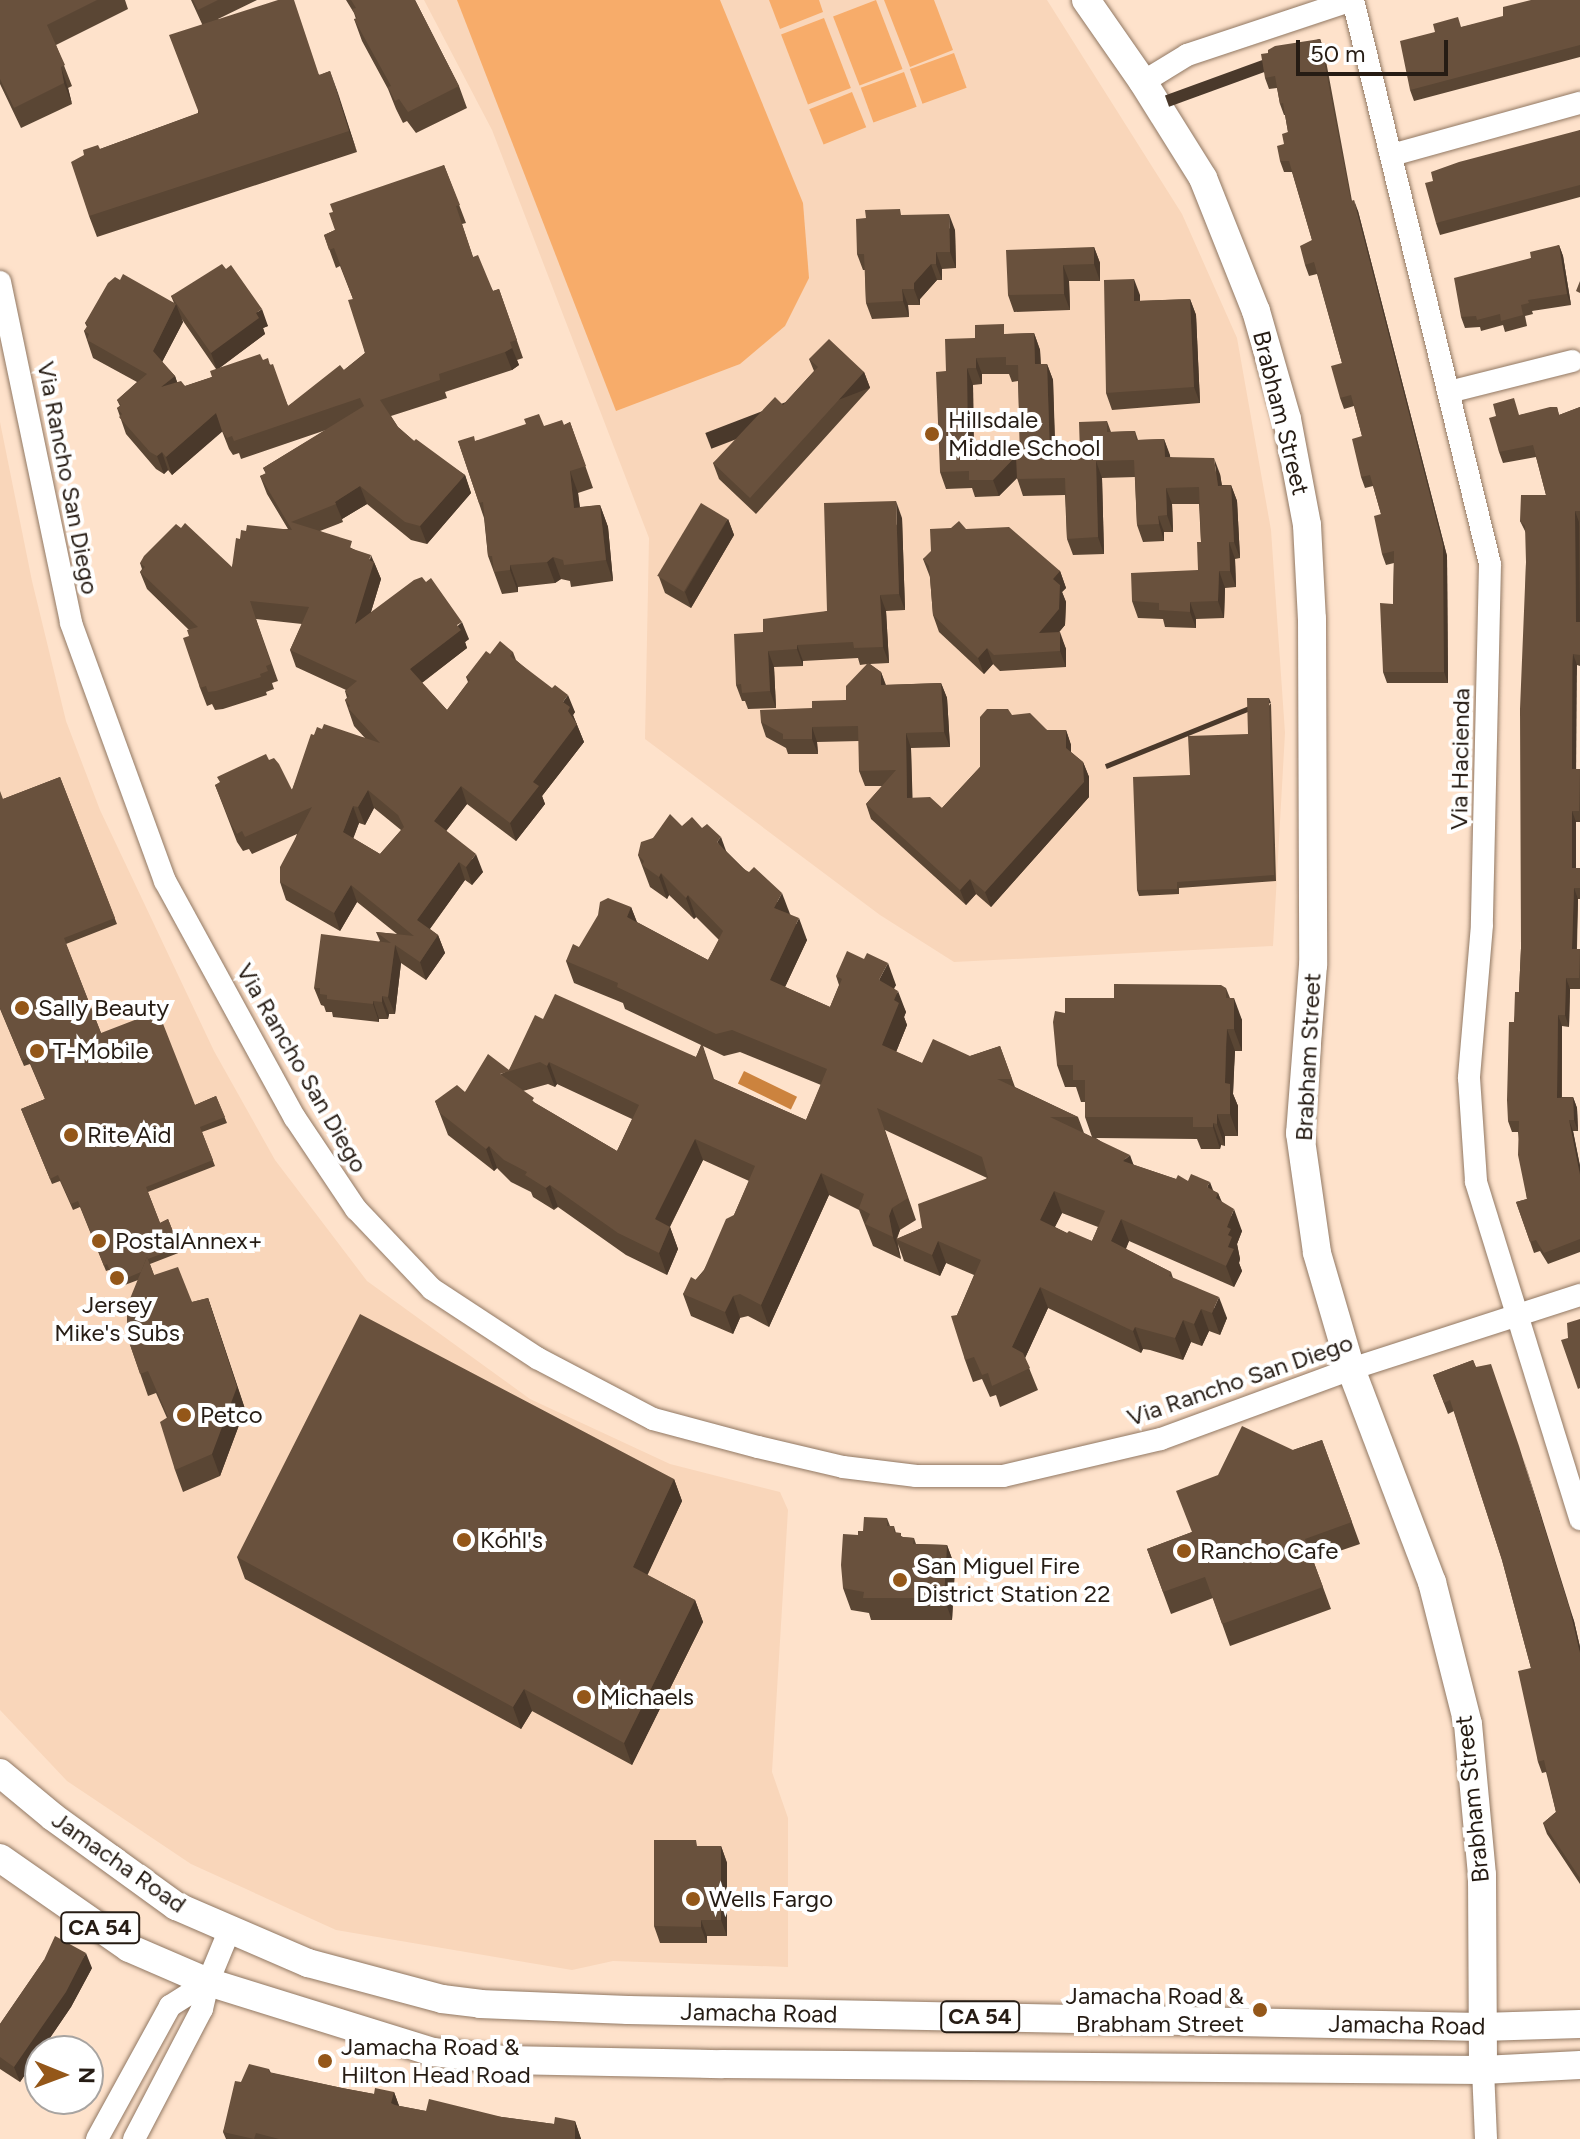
<!DOCTYPE html>
<style>
body{margin:0}
#map{position:relative;width:1580px;height:2139px;overflow:hidden;background:#fee2cb;font-family:Figtree,sans-serif}
div>[style]{position:absolute}
.built>*{inset:0;background:#f9d6ba}
.green>*{inset:0;background:#f7ac6a;transform-origin:0 0}
.water>*{inset:0;background:#cc833e;transform-origin:0 0}
.roads{filter:drop-shadow(0 0 2px #917863) drop-shadow(0 0 2px #917863)}
.minor>*{height:22px;margin:-11px;padding:0 11px;transform-origin:11px;border-radius:11px;background:#fff}
.major>*{height:28px;margin:-14px;padding:0 14px;transform-origin:14px;border-radius:14px;background:#fff}
.wall>*{inset:0;background:#5a4634}
.shaded-wall>*{inset:0;background:#4a392b;transform-origin:0 0}
.building>*{inset:0;background:#69513d;transform-origin:0 0}
.dots>*{width:22px;height:22px;translate:-50% -50%;box-sizing:border-box;border:4px solid #fff;border-radius:50%}
span{translate:-50% -50%;white-space:nowrap;text-align:center;line-height:1.15;-webkit-text-stroke:8px #fff;paint-order:stroke}
.shield-label span{padding:2px 6px;background:#fff;border:2px solid;border-radius:6px;-webkit-text-stroke-width:0}
.shield-label{font-size:22px;color:#261c14;font-weight:700}
.street-label{font-size:24px;color:#261c14}
.poi-label{font-size:24px;color:#261c14}
.left{translate:0 -50%;text-align:left}
.right{translate:-100% -50%;text-align:right}
.north{position:absolute;left:24px;top:2035px;width:80px;height:80px;box-sizing:border-box;background:#fff;border:2px solid #a8a4a1;border-radius:50%;rotate:91deg;font-size:22px;font-weight:700;line-height:32px;text-align:center;color:#261c14}
.north::after{content:'';display:block;margin:auto;width:28px;height:36px;background:#945719;clip-path:polygon(50% 0,100% 100%,50% 72%,0 100%)}
.scale{position:absolute;left:1296px;top:40px;width:152px;height:36px;box-sizing:border-box;border:4px solid #261c14;border-top:0;padding-left:10px;font-size:24px;line-height:28px;white-space:nowrap;color:#261c14;-webkit-text-stroke:6px #fff;paint-order:stroke}
</style>
<div id="map">
<div class="built">
<div style="clip-path:polygon(424px 0,1047px 0,1182px 214px,1237px 338px,1271px 530px,1285px 733px,1273px 946px,954px 962px,880px 915px,645px 739px,649px 538px,492px 130px)"></div>
<div style="clip-path:polygon(0 422px,32px 581px,66px 721px,100px 810px,214px 1051px,275px 1160px,367px 1281px,530px 1399px,670px 1464px,780px 1492px,788px 1510px,772px 1772px,788px 1818px,788px 1967px,613px 1961px,572px 1970px,336px 1930px,191px 1864px,67px 1781px,0 1710px)"></div>
</div>
<div class="green">
<div style="clip-path:polygon(457px 0,720px 0,803px 203px,809px 278px,785px 326px,740px 364px,616px 411px)"></div>
<div style="clip-path:polygon(769px 0,819px 0,823px 12px,780px 29px)"></div>
<div style="left:876px;top:0;width:74px;height:46px;rotate:69deg"></div>
<div style="clip-path:polygon(884px 0,934px 0,953px 50px,910px 67px)"></div>
<div style="left:824px;top:18px;width:75px;height:46px;rotate:69deg"></div>
<div style="left:954px;top:53px;width:37px;height:47px;rotate:70deg"></div>
<div style="left:904px;top:72px;width:37px;height:46px;rotate:70deg"></div>
<div style="left:852px;top:92px;width:38px;height:46px;rotate:68deg"></div>
</div>
<div class="water">
<div style="left:744px;top:1071px;width:59px;height:14px;rotate:26deg"></div>
</div>
<div class="roads">
<div class="minor">
<div style="left:1353px;top:0;width:580px;rotate:76.35deg"></div>
<div style="left:1490px;top:564px;width:361px;rotate:91.3deg"></div>
<div style="left:1482px;top:925px;width:154px;rotate:94.9deg"></div>
<div style="left:1469px;top:1078px;width:104px;rotate:86.1deg"></div>
<div style="left:1476px;top:1182px;width:353px;rotate:72.8deg"></div>
<div style="left:1143px;top:82px;width:52px;rotate:-31.5deg"></div>
<div style="left:1187px;top:55px;width:174px;rotate:-18.4deg"></div>
<div style="left:1392px;top:155px;width:195px;rotate:-15.5deg"></div>
<div style="left:0;top:282px;width:348px;rotate:78.2deg"></div>
<div style="left:71px;top:623px;width:275px;rotate:70deg"></div>
<div style="left:165px;top:881px;width:270px;rotate:61.3deg"></div>
<div style="left:295px;top:1118px;width:110px;rotate:56.2deg"></div>
<div style="left:356px;top:1209px;width:110px;rotate:46.5deg"></div>
<div style="left:432px;top:1289px;width:126px;rotate:33.3deg"></div>
<div style="left:537px;top:1358px;width:131px;rotate:27.7deg"></div>
<div style="left:653px;top:1419px;width:109px;rotate:14.9deg"></div>
<div style="left:758px;top:1447px;width:87px;rotate:13.2deg"></div>
<div style="left:843px;top:1467px;width:74px;rotate:7deg"></div>
<div style="left:916px;top:1476px;width:87px"></div>
<div style="left:1003px;top:1476px;width:162px;rotate:-13.2deg"></div>
<div style="left:1161px;top:1439px;width:202px;rotate:-20.2deg"></div>
<div style="left:1351px;top:1369px;width:241px;rotate:-17.9deg"></div>
<div style="left:1449px;top:392px;width:127px;rotate:-14.1deg"></div>
<div style="left:1483px;top:2070px;width:69px;rotate:87.5deg"></div>
<div style="left:97px;top:2139px;width:152px;rotate:-61.2deg"></div>
<div style="left:170px;top:2006px;width:45px;rotate:-32.3deg"></div>
<div style="left:134px;top:2139px;width:147px;rotate:-62.4deg"></div>
<div style="left:202px;top:2009px;width:28px;rotate:-77deg"></div>
<div style="left:208px;top:1982px;width:57px;rotate:-67.5deg"></div>
</div>
<div class="major">
<div style="left:1086px;top:0;width:100px;rotate:55.2deg"></div>
<div style="left:1143px;top:82px;width:113px;rotate:58deg"></div>
<div style="left:1203px;top:178px;width:143px;rotate:68.3deg"></div>
<div style="left:1256px;top:311px;width:112px;rotate:74deg"></div>
<div style="left:1287px;top:419px;width:108px;rotate:79.3deg"></div>
<div style="left:1307px;top:525px;width:94px;rotate:87deg"></div>
<div style="left:1312px;top:619px;width:346px;rotate:89.8deg"></div>
<div style="left:1313px;top:965px;width:169px;rotate:94.4deg"></div>
<div style="left:1300px;top:1133px;width:121px;rotate:81.9deg"></div>
<div style="left:1317px;top:1253px;width:121px;rotate:73.7deg"></div>
<div style="left:1351px;top:1369px;width:228px;rotate:69.2deg"></div>
<div style="left:1432px;top:1582px;width:146px;rotate:75.8deg"></div>
<div style="left:1468px;top:1724px;width:152px;rotate:84.7deg"></div>
<div style="left:1482px;top:1875px;width:195px;rotate:89.7deg"></div>
<div style="left:0;top:1773px;width:69px;rotate:39.7deg"></div>
<div style="left:53px;top:1817px;width:152px;rotate:35.9deg"></div>
<div style="left:176px;top:1906px;width:144px;rotate:23.4deg"></div>
<div style="left:308px;top:1963px;width:139px;rotate:15deg"></div>
<div style="left:442px;top:1999px;width:38px;rotate:7deg"></div>
<div style="left:480px;top:2004px;width:148px;rotate:2.3deg"></div>
<div style="left:628px;top:2010px;width:853px;rotate:1.14deg"></div>
<div style="left:1481px;top:2027px;width:99px;rotate:-1.7deg"></div>
<div style="left:0;top:1858px;width:157px;rotate:34.9deg"></div>
<div style="left:129px;top:1948px;width:86px;rotate:23.3deg"></div>
<div style="left:208px;top:1982px;width:236px;rotate:17.3deg"></div>
<div style="left:433px;top:2052px;width:71px;rotate:6.4deg"></div>
<div style="left:504px;top:2060px;width:218px;rotate:1.1deg"></div>
<div style="left:722px;top:2064px;width:761px;rotate:0.45deg"></div>
<div style="left:1483px;top:2070px;width:97px;rotate:-3deg"></div>
</div>
</div>
<div class="wall">
<div style="clip-path:polygon(0 0,125px 0,128px 9px,56px 45px,72px 86px,68px 88px,72px 104px,21px 128px,0 84px)"></div>
<div style="clip-path:polygon(191px 0,257px 0,218px 19px,320px 75px,330px 71px,357px 152px,97px 237px,89px 216px,100px 149px,198px 113px,202px 24px)"></div>
<div style="clip-path:polygon(346px 0,415px 0,459px 86px,467px 108px,416px 133px,407px 121px,403px 123px,396px 109px,388px 89px,362px 41px,354px 19px,356px 19px,354px 13px)"></div>
<div style="clip-path:polygon(1580px 0,1580px 57px,1414px 101px,1410px 90px,1435px 32px,1462px 27px)"></div>
<div style="clip-path:polygon(1320px 39px,1324px 50px,1352px 201px,1358px 211px,1447px 556px,1448px 683px,1387px 683px,1383px 672px,1393px 604px,1394px 563px,1386px 565px,1382px 554px,1381px 514px,1373px 486px,1365px 488px,1361px 477px,1362px 436px,1354px 406px,1344px 409px,1340px 398px,1342px 363px,1317px 274px,1309px 276px,1305px 265px,1312px 240px,1292px 172px,1284px 172px,1280px 161px,1288px 132px,1285px 115px,1284px 115px,1280px 104px,1277px 88px,1269px 89px,1265px 78px,1268px 53px)"></div>
<div style="clip-path:polygon(1580px 130px,1580px 197px,1440px 235px,1436px 223px)"></div>
<div style="clip-path:polygon(evenodd,444px 165px,466px 223px,462px 224px,473px 257px,493px 291px,499px 289px,523px 358px,517px 360px,519px 365px,512px 370px,445px 392px,447px 398px,391px 416px,398px 427px,414px 441px,465px 475px,471px 493px,427px 544px,411px 540px,367px 504px,342px 519px,343px 522px,320px 531px,355px 550px,374px 562px,381px 579px,371px 612px,469px 639px,465px 642px,467px 648px,422px 683px,447px 710px,468px 682px,466px 677px,490px 654px,513px 652px,516px 660px,575px 712px,573px 715px,584px 742px,542px 796px,545px 804px,516px 841px,467px 804px,446px 831px,483px 872px,472px 885px,465px 880px,430px 929px,438px 935px,445px 953px,426px 980px,401px 963px,395px 1014px,389px 1014px,388px 1019px,379px 1019px,379px 1022px,333px 1017px,332px 1012px,326px 1012px,324px 1006px,321px 1005px,314px 988px,380px 941px,376px 932px,397px 934px,357px 902px,340px 931px,286px 900px,280px 882px,297px 834px,252px 854px,249px 849px,243px 851px,237px 842px,215px 785px,269px 760px,292px 790px,314px 735px,322px 729px,365px 738px,354px 726px,345px 700px,347px 698px,345px 691px,346px 690px,296px 667px,290px 650px,302px 624px,256px 619px,278px 681px,272px 683px,274px 689px,266px 692px,267px 695px,223px 709px,215px 710px,212px 704px,207px 706px,200px 688px,189px 636px,189px 630px,147px 589px,140px 572px,142px 569px,140px 563px,232px 567px,240px 539px,246px 531px,288px 529px,267px 494px,260px 476px,266px 474px,263px 468px,326px 430px,241px 459px,239px 453px,233px 455px,229px 449px,222px 431px,172px 475px,168px 470px,164px 474px,156px 469px,126px 434px,117px 408px,120px 406px,117px 400px,137px 382px,93px 358px,84px 331px,87px 327px,85px 323px,120px 280px,174px 303px,171px 296px,226px 269px,268px 326px,263px 328px,265px 334px,219px 368px,263px 360px,271px 365px,288px 406px,344px 370px,365px 353px,353px 299px,340px 266px,336px 268px,324px 235px,335px 230px,444px 165px,181px 318px,216px 369px,212px 377px,185px 386px,177px 382px,175px 376px,162px 362px,183px 322px,181px 318px,444px 165px,374px 808px,401px 830px,380px 854px,353px 838px,359px 823px,365px 825px,374px 808px)"></div>
<div style="clip-path:polygon(903px 215px,955px 230px,956px 268px,942px 269px,942px 280px,937px 280px,920px 299px,920px 305px,908px 305px,909px 317px,872px 319px,866px 303px,865px 270px,863px 270px,857px 254px)"></div>
<div style="clip-path:polygon(1559px 245px,1563px 256px,1571px 305px,1532px 311px,1533px 314px,1525px 316px,1527px 326px,1505px 332px,1503px 325px,1481px 331px,1480px 327px,1465px 328px,1461px 317px,1531px 258px)"></div>
<div style="clip-path:polygon(1094px 247px,1100px 263px,1100px 281px,1069px 281px,1070px 310px,1014px 312px,1008px 295px)"></div>
<div style="clip-path:polygon(1140px 295px,1140px 301px,1190px 299px,1196px 315px,1200px 403px,1112px 410px,1106px 393px)"></div>
<div style="clip-path:polygon(evenodd,1034px 333px,1040px 350px,1041px 364px,1047px 364px,1053px 380px,1055px 453px,1080px 453px,1107px 421px,1111px 432px,1135px 431px,1138px 440px,1164px 439px,1170px 457px,1220px 474px,1222px 485px,1231px 485px,1237px 501px,1240px 558px,1235px 559px,1236px 587px,1225px 588px,1224px 618px,1196px 619px,1196px 628px,1165px 627px,1163px 619px,1138px 618px,1132px 601px,1198px 570px,1201px 542px,1199px 504px,1172px 504px,1173px 532px,1164px 532px,1164px 541px,1143px 542px,1137px 525px,1135px 477px,1102px 478px,1104px 554px,1073px 555px,1067px 539px,1065px 495px,1023px 496px,1017px 478px,999px 496px,975px 497px,972px 488px,946px 489px,940px 472px,975px 338px,1007px 334px,1034px 333px,982px 374px,1009px 374px,1012px 382px,1018px 381px,1020px 450px,974px 452px,973px 385px,982px 384px,982px 374px)"></div>
<div style="clip-path:polygon(809px 359px,864px 372px,870px 388px,756px 514px,719px 479px,713px 463px,783px 405px,814px 371px)"></div>
<div style="clip-path:polygon(1557px 407px,1559px 415px,1580px 407px,1580px 666px,1577px 665px,1576px 675px,1576px 769px,1580px 770px,1580px 822px,1576px 822px,1576px 868px,1580px 868px,1580px 899px,1578px 899px,1577px 949px,1580px 949px,1580px 989px,1570px 989px,1569px 1027px,1562px 1026px,1562px 1097px,1573px 1097px,1577px 1108px,1578px 1131px,1573px 1131px,1580px 1166px,1580px 1252px,1548px 1264px,1540px 1251px,1534px 1253px,1516px 1202px,1527px 1199px,1518px 1132px,1512px 1132px,1508px 1121px,1514px 1022px,1519px 992px,1521px 948px,1526px 562px,1526px 533px,1520px 521px,1546px 495px,1536px 457px,1503px 463px,1499px 452px,1496px 416px,1520px 415px)"></div>
<div style="clip-path:polygon(570px 422px,593px 488px,578px 493px,580px 507px,600px 505px,608px 527px,613px 581px,571px 587px,570px 581px,561px 579px,555px 583px,518px 587px,518px 592px,502px 594px,488px 556px,484px 518px,458px 441px,475px 441px,544px 426px,564px 425px)"></div>
<div style="clip-path:polygon(902px 518px,905px 610px,886px 611px,889px 663px,870px 664px,881px 672px,886px 685px,941px 683px,947px 698px,950px 747px,911px 748px,912px 798px,942px 808px,980px 767px,1012px 715px,1047px 730px,1066px 730px,1071px 745px,1071px 752px,1083px 762px,1089px 777px,1089px 797px,991px 907px,976px 894px,966px 905px,871px 819px,866px 804px,882px 786px,865px 786px,859px 771px,859px 741px,817px 742px,818px 754px,788px 754px,786px 748px,766px 737px,761px 722px,846px 700px,867px 664px,860px 665px,858px 658px,803px 661px,803px 666px,774px 667px,776px 708px,748px 709px,745px 701px,742px 701px,736px 685px,763px 632px,827px 611px)"></div>
<div style="clip-path:polygon(728px 519px,734px 535px,691px 608px,665px 593px,659px 577px)"></div>
<div style="clip-path:polygon(966px 529px,1060px 571px,1066px 588px,1062px 592px,1066px 602px,1065px 625px,1059px 632px,1066px 649px,1066px 667px,1000px 671px,993px 664px,984px 674px,939px 632px,933px 615px,930px 577px,923px 559px)"></div>
<div style="clip-path:polygon(1271px 703px,1276px 881px,1179px 888px,1179px 894px,1139px 896px,1137px 890px,1190px 775px,1248px 734px)"></div>
<div style="clip-path:polygon(60px 777px,117px 924px,66px 944px,101px 1033px,195px 1105px,216px 1096px,227px 1123px,202px 1132px,215px 1166px,148px 1192px,160px 1223px,168px 1219px,181px 1252px,150px 1264px,154px 1275px,192px 1302px,208px 1298px,245px 1409px,220px 1476px,183px 1492px,175px 1470px,167px 1418px,156px 1393px,148px 1396px,127px 1336px,138px 1280px,117px 1288px,109px 1270px,106px 1271px,80px 1207px,73px 1210px,60px 1181px,52px 1184px,21px 1109px,45px 1099px,30px 1064px,24px 1066px,0 1009px,3px 799px)"></div>
<div style="clip-path:polygon(evenodd,682px 826px,726px 851px,790px 914px,807px 940px,785px 987px,830px 1007px,839px 985px,836px 976px,896px 985px,894px 988px,906px 1012px,904px 1017px,907px 1025px,896px 1052px,922px 1063px,970px 1056px,1000px 1046px,1015px 1087px,1078px 1117px,1084px 1133px,1092px 1137px,1085px 1117px,1085px 1102px,1081px 1102px,1076px 1087px,1065px 1087px,1057px 1065px,1065px 1013px,1114px 998px,1226px 988px,1230px 998px,1242px 1020px,1242px 1051px,1235px 1051px,1234px 1067px,1233px 1094px,1238px 1106px,1238px 1136px,1225px 1136px,1225px 1146px,1221px 1145px,1220px 1149px,1201px 1149px,1197px 1139px,1096px 1138px,1134px 1165px,1176px 1179px,1188px 1181px,1218px 1193px,1222px 1202px,1242px 1231px,1237px 1244px,1240px 1259px,1239px 1263px,1242px 1271px,1234px 1287px,1129px 1241px,1126px 1249px,1171px 1272px,1173px 1278px,1227px 1318px,1220px 1335px,1209px 1331px,1202px 1346px,1191px 1342px,1183px 1360px,1150px 1350px,1143px 1349px,1141px 1353px,1048px 1308px,1025px 1358px,1038px 1390px,1000px 1407px,996px 1395px,990px 1397px,982px 1379px,973px 1382px,965px 1360px,957px 1315px,974px 1275px,946px 1263px,940px 1276px,904px 1261px,898px 1244px,901px 1259px,873px 1246px,859px 1210px,829px 1195px,769px 1327px,748px 1316px,740px 1318px,733px 1334px,691px 1316px,683px 1294px,704px 1270px,734px 1215px,749px 1181px,703px 1160px,670px 1227px,678px 1249px,667px 1275px,626px 1255px,558px 1207px,554px 1210px,533px 1197px,531px 1192px,511px 1182px,497px 1168px,494px 1171px,448px 1135px,435px 1101px,465px 1092px,509px 1070px,543px 1019px,696px 1057px,701px 1045px,625px 1009px,623px 1003px,574px 983px,566px 961px,579px 947px,631px 907px,637px 922px,708px 960px,719px 940px,696px 917px,694px 919px,669px 895px,667px 899px,650px 887px,638px 855px,653px 838px,682px 826px,703px 1046px,724px 1056px,740px 1052px,821px 1085px,806px 1120px,714px 1079px,703px 1046px,682px 826px,548px 1084px,555px 1087px,557px 1084px,632px 1119px,617px 1151px,535px 1103px,523px 1091px,548px 1084px,682px 826px,885px 1130px,987px 1178px,922px 1228px,897px 1239px,900px 1230px,916px 1220px,885px 1130px,682px 826px,1062px 1213px,1098px 1227px,1092px 1241px,1067px 1233px,1055px 1227px,1062px 1213px)"></div>
<div style="clip-path:polygon(1473px 1360px,1574px 1621px,1580px 1647px,1580px 1884px,1547px 1834px,1543px 1823px,1556px 1812px,1546px 1772px,1542px 1773px,1538px 1762px,1531px 1668px,1502px 1560px,1454px 1411px,1448px 1414px,1433px 1375px)"></div>
<div style="clip-path:polygon(1322px 1440px,1360px 1544px,1313px 1560px,1331px 1609px,1230px 1646px,1213px 1598px,1171px 1614px,1147px 1549px,1192px 1532px,1293px 1450px)"></div>
<div style="clip-path:polygon(674px 1479px,682px 1501px,647px 1575px,695px 1600px,703px 1622px,632px 1765px,532px 1711px,521px 1729px,245px 1579px,237px 1557px)"></div>
<div style="clip-path:polygon(887px 1518px,890px 1526px,894px 1526px,896px 1533px,903px 1537px,914px 1538px,916px 1544px,947px 1545px,955px 1567px,952px 1620px,871px 1620px,869px 1613px,851px 1610px,843px 1588px,858px 1535px)"></div>
<div style="clip-path:polygon(699px 1846px,721px 1846px,727px 1863px,727px 1936px,707px 1936px,707px 1943px,660px 1943px,654px 1926px)"></div>
<div style="clip-path:polygon(44px 1960px,92px 1968px,71px 2007px,20px 2082px,0 2069px,0 2024px)"></div>
<div style="clip-path:polygon(269px 2069px,271px 2073px,342px 2088px,374px 2094px,394px 2092px,399px 2106px,426px 2111px,502px 2117px,554px 2124px,575px 2121px,581px 2139px,226px 2139px,223px 2132px,241px 2082px)"></div>
</div>
<div class="shaded-wall">
<div style="left:1320px;top:39px;width:12px;height:165px;rotate:70deg"></div>
<div style="clip-path:polygon(61px 67px,68px 88px,72px 104px,64px 83px)"></div>
<div style="clip-path:polygon(330px 71px,338px 93px,357px 152px,349px 131px)"></div>
<div style="clip-path:polygon(1354px 200px,1358px 211px,1447px 556px,1448px 683px,1444px 672px)"></div>
<div style="clip-path:polygon(949px 214px,955px 230px,956px 268px,950px 252px)"></div>
<div style="clip-path:polygon(1559px 245px,1563px 256px,1571px 305px,1567px 294px)"></div>
<div style="clip-path:polygon(1094px 247px,1100px 263px,1100px 281px,1094px 264px)"></div>
<div style="clip-path:polygon(936px 252px,942px 269px,942px 280px,936px 264px)"></div>
<div style="clip-path:polygon(931px 264px,937px 280px,920px 299px,920px 305px,914px 289px,914px 283px)"></div>
<div style="clip-path:polygon(1063px 265px,1069px 281px,1070px 310px,1064px 294px)"></div>
<div style="clip-path:polygon(1134px 279px,1140px 295px,1140px 317px,1134px 301px)"></div>
<div style="clip-path:polygon(902px 289px,908px 305px,909px 317px,903px 301px)"></div>
<div style="clip-path:polygon(1190px 299px,1196px 315px,1200px 403px,1194px 387px)"></div>
<div style="clip-path:polygon(176px 304px,183px 322px,159px 368px,153px 351px)"></div>
<div style="clip-path:polygon(262px 309px,268px 326px,263px 328px,265px 334px,217px 370px,211px 353px,256px 313px)"></div>
<div style="clip-path:polygon(1034px 333px,1040px 350px,1041px 380px,1035px 364px)"></div>
<div style="clip-path:polygon(512px 348px,519px 365px,512px 370px,505px 352px)"></div>
<div style="clip-path:polygon(976px 358px,982px 374px,982px 384px,976px 368px)"></div>
<div style="clip-path:polygon(1047px 364px,1053px 380px,1056px 470px,1050px 454px)"></div>
<div style="clip-path:polygon(967px 368px,973px 385px,974px 469px,968px 452px)"></div>
<div style="left:864px;top:372px;width:17px;height:170px;rotate:69deg"></div>
<div style="clip-path:polygon(175px 376px,181px 394px,161px 387px)"></div>
<div style="clip-path:polygon(216px 413px,223px 431px,172px 475px,166px 457px)"></div>
<div style="clip-path:polygon(1164px 439px,1170px 455px,1171px 474px,1165px 457px)"></div>
<div style="clip-path:polygon(162px 452px,168px 470px,164px 474px,157px 456px)"></div>
<div style="clip-path:polygon(1016px 456px,1022px 473px,999px 496px,993px 480px)"></div>
<div style="clip-path:polygon(1214px 458px,1220px 474px,1224px 502px,1218px 486px)"></div>
<div style="clip-path:polygon(1096px 461px,1102px 478px,1104px 554px,1098px 537px)"></div>
<div style="clip-path:polygon(570px 471px,578px 493px,582px 529px,574px 508px)"></div>
<div style="clip-path:polygon(465px 475px,471px 493px,427px 544px,420px 526px)"></div>
<div style="clip-path:polygon(1231px 485px,1237px 501px,1240px 558px,1234px 542px)"></div>
<div style="clip-path:polygon(360px 486px,367px 504px,342px 519px,335px 502px)"></div>
<div style="clip-path:polygon(1166px 488px,1172px 504px,1173px 532px,1167px 515px)"></div>
<div style="clip-path:polygon(896px 501px,902px 518px,905px 610px,899px 594px)"></div>
<div style="clip-path:polygon(600px 505px,608px 527px,613px 581px,606px 560px)"></div>
<div style="clip-path:polygon(1575px 511px,1579px 522px,1580px 633px,1576px 622px)"></div>
<div style="clip-path:polygon(1158px 516px,1164px 532px,1164px 541px,1159px 524px)"></div>
<div style="clip-path:polygon(728px 519px,734px 535px,691px 608px,685px 592px)"></div>
<div style="clip-path:polygon(1229px 542px,1235px 559px,1236px 587px,1230px 571px)"></div>
<div style="clip-path:polygon(371px 555px,381px 579px,362px 641px,355px 624px)"></div>
<div style="clip-path:polygon(553px 557px,561px 579px,555px 583px,547px 562px)"></div>
<div style="clip-path:polygon(510px 565px,518px 587px,518px 592px,510px 570px)"></div>
<div style="clip-path:polygon(1060px 571px,1066px 588px,1062px 592px,1066px 602px,1065px 625px,1045px 649px,1039px 633px,1053px 579px)"></div>
<div style="clip-path:polygon(1219px 571px,1225px 588px,1224px 618px,1218px 601px)"></div>
<div style="clip-path:polygon(880px 595px,886px 611px,889px 663px,883px 647px)"></div>
<div style="clip-path:polygon(1190px 602px,1196px 619px,1196px 628px,1190px 612px)"></div>
<div style="clip-path:polygon(462px 622px,469px 639px,465px 642px,467px 648px,416px 687px,410px 669px)"></div>
<div style="clip-path:polygon(1060px 632px,1066px 649px,1066px 667px,1060px 651px)"></div>
<div style="clip-path:polygon(797px 645px,803px 661px,803px 666px,797px 649px)"></div>
<div style="clip-path:polygon(987px 648px,993px 664px,984px 674px,978px 658px)"></div>
<div style="clip-path:polygon(768px 651px,774px 667px,776px 708px,770px 691px)"></div>
<div style="clip-path:polygon(1573px 654px,1577px 665px,1576px 780px,1572px 769px)"></div>
<div style="clip-path:polygon(881px 672px,886px 687px,881px 685px)"></div>
<div style="clip-path:polygon(941px 683px,947px 698px,950px 747px,944px 732px)"></div>
<div style="clip-path:polygon(568px 695px,575px 712px,573px 715px,584px 742px,542px 796px,545px 804px,516px 841px,510px 823px,533px 782px,563px 702px)"></div>
<div style="left:1269px;top:698px;width:5px;height:177px;rotate:68deg"></div>
<div style="clip-path:polygon(812px 727px,817px 742px,818px 754px,812px 739px)"></div>
<div style="clip-path:polygon(1066px 730px,1071px 745px,1071px 763px,1066px 748px)"></div>
<div style="clip-path:polygon(906px 733px,911px 748px,913px 813px,907px 798px)"></div>
<div style="clip-path:polygon(1083px 762px,1089px 777px,1089px 797px,991px 907px,985px 892px)"></div>
<div style="clip-path:polygon(461px 786px,467px 804px,440px 839px,434px 821px)"></div>
<div style="clip-path:polygon(368px 790px,374px 808px,365px 825px,358px 807px)"></div>
<div style="clip-path:polygon(353px 806px,359px 823px,349px 850px,343px 832px)"></div>
<div style="clip-path:polygon(1572px 811px,1576px 822px,1576px 879px,1572px 868px)"></div>
<div style="clip-path:polygon(721px 837px,729px 859px,717px 842px)"></div>
<div style="clip-path:polygon(476px 854px,483px 872px,472px 885px,466px 867px)"></div>
<div style="clip-path:polygon(459px 862px,465px 880px,423px 938px,417px 920px)"></div>
<div style="clip-path:polygon(661px 873px,669px 895px,667px 899px,659px 877px)"></div>
<div style="clip-path:polygon(970px 879px,976px 894px,966px 905px,960px 890px)"></div>
<div style="clip-path:polygon(351px 885px,357px 902px,340px 931px,334px 913px)"></div>
<div style="clip-path:polygon(1574px 888px,1578px 899px,1576px 960px,1572px 949px)"></div>
<div style="clip-path:polygon(782px 893px,790px 914px,774px 908px)"></div>
<div style="clip-path:polygon(688px 895px,696px 917px,694px 919px,686px 898px)"></div>
<div style="clip-path:polygon(631px 907px,639px 928px,627px 917px)"></div>
<div style="clip-path:polygon(799px 918px,807px 940px,778px 1002px,770px 980px)"></div>
<div style="clip-path:polygon(438px 935px,445px 953px,426px 980px,420px 962px)"></div>
<div style="clip-path:polygon(395px 945px,401px 963px,395px 1014px,388px 997px)"></div>
<div style="clip-path:polygon(888px 963px,896px 985px,886px 1002px,879px 980px)"></div>
<div style="clip-path:polygon(1566px 978px,1570px 989px,1569px 1027px,1565px 1015px)"></div>
<div style="clip-path:polygon(898px 991px,906px 1012px,904px 1017px,907px 1025px,890px 1067px,882px 1045px,894px 1000px)"></div>
<div style="clip-path:polygon(382px 996px,389px 1014px,388px 1019px,382px 1002px)"></div>
<div style="clip-path:polygon(1234px 998px,1242px 1020px,1242px 1051px,1234px 1029px)"></div>
<div style="clip-path:polygon(373px 1001px,379px 1019px,379px 1022px,373px 1004px)"></div>
<div style="clip-path:polygon(1558px 1015px,1562px 1026px,1561px 1109px,1557px 1098px)"></div>
<div style="clip-path:polygon(1227px 1029px,1235px 1051px,1233px 1094px,1238px 1106px,1238px 1136px,1230px 1114px,1225px 1083px)"></div>
<div style="clip-path:polygon(549px 1062px,557px 1084px,555px 1087px,547px 1066px)"></div>
<div style="clip-path:polygon(1573px 1097px,1577px 1108px,1578px 1131px,1574px 1120px)"></div>
<div style="clip-path:polygon(1217px 1114px,1225px 1136px,1225px 1146px,1217px 1124px)"></div>
<div style="clip-path:polygon(1569px 1120px,1573px 1131px,1580px 1166px,1580px 1175px)"></div>
<div style="clip-path:polygon(1213px 1123px,1221px 1145px,1220px 1149px,1213px 1127px)"></div>
<div style="clip-path:polygon(695px 1139px,703px 1160px,663px 1240px,655px 1219px)"></div>
<div style="clip-path:polygon(489px 1146px,497px 1168px,494px 1171px,486px 1149px)"></div>
<div style="clip-path:polygon(1130px 1155px,1138px 1177px,1123px 1161px)"></div>
<div style="clip-path:polygon(821px 1173px,829px 1195px,769px 1327px,761px 1305px)"></div>
<div style="clip-path:polygon(1210px 1182px,1216px 1198px,1218px 1193px,1226px 1215px,1207px 1187px)"></div>
<div style="left:550px;top:1185px;width:23px;height:5px;rotate:70deg"></div>
<div style="clip-path:polygon(1054px 1191px,1062px 1213px,1047px 1242px,1040px 1220px)"></div>
<div style="clip-path:polygon(892px 1208px,900px 1230px,896px 1239px,901px 1259px,893px 1237px,889px 1216px)"></div>
<div style="clip-path:polygon(1234px 1209px,1242px 1231px,1237px 1244px,1240px 1259px,1239px 1263px,1242px 1271px,1234px 1287px,1226px 1266px,1228px 1247px,1227px 1227px)"></div>
<div style="clip-path:polygon(1121px 1219px,1129px 1241px,1119px 1263px,1111px 1241px)"></div>
<div style="clip-path:polygon(670px 1227px,678px 1249px,667px 1275px,659px 1253px)"></div>
<div style="clip-path:polygon(938px 1241px,946px 1263px,940px 1276px,932px 1255px)"></div>
<div style="clip-path:polygon(1040px 1287px,1048px 1308px,1020px 1369px,1012px 1347px)"></div>
<div style="clip-path:polygon(733px 1296px,740px 1318px,733px 1334px,725px 1312px)"></div>
<div style="clip-path:polygon(1219px 1297px,1227px 1318px,1220px 1335px,1212px 1313px)"></div>
<div style="clip-path:polygon(208px 1298px,245px 1409px,220px 1476px,212px 1454px)"></div>
<div style="clip-path:polygon(1201px 1309px,1209px 1331px,1202px 1346px,1194px 1324px)"></div>
<div style="clip-path:polygon(1183px 1320px,1191px 1342px,1183px 1360px,1175px 1338px)"></div>
<div style="clip-path:polygon(1135px 1327px,1143px 1349px,1141px 1353px,1133px 1331px)"></div>
<div style="clip-path:polygon(1523px 1457px,1574px 1621px,1580px 1647px,1580px 1653px)"></div>
<div style="clip-path:polygon(674px 1479px,682px 1501px,641px 1589px,633px 1567px)"></div>
<div style="clip-path:polygon(947px 1545px,955px 1567px,952px 1620px,944px 1598px)"></div>
<div style="clip-path:polygon(695px 1600px,703px 1622px,632px 1765px,624px 1743px)"></div>
<div style="clip-path:polygon(524px 1689px,532px 1711px,521px 1729px,513px 1707px)"></div>
<div style="clip-path:polygon(721px 1846px,727px 1863px,727px 1936px,721px 1920px)"></div>
<div style="clip-path:polygon(701px 1920px,707px 1936px,707px 1943px,701px 1927px)"></div>
<div style="clip-path:polygon(86px 1953px,92px 1968px,71px 2007px,41px 2051px,40px 2051px,40px 2053px,20px 2082px,14px 2067px)"></div>
<div style="clip-path:polygon(394px 2092px,402px 2114px,391px 2103px)"></div>
<div style="clip-path:polygon(575px 2121px,581px 2139px,575px 2139px)"></div>
</div>
<div class="building">
<div style="clip-path:polygon(0 0,97px 0,47px 25px,65px 65px,61px 67px,64px 83px,14px 108px,0 79px)"></div>
<div style="clip-path:polygon(193px 0,218px 0,198px 10px)"></div>
<div style="clip-path:polygon(278px 0,294px 0,319px 75px,330px 71px,349px 131px,89px 216px,71px 162px,84px 155px,83px 150px,98px 145px,100px 149px,199px 113px,169px 35px)"></div>
<div style="clip-path:polygon(351px 0,415px 0,459px 86px,408px 112px,399px 99px,395px 101px,388px 87px,391px 86px,354px 19px,357px 18px,352px 9px,356px 8px)"></div>
<div style="clip-path:polygon(1531px 0,1580px 0,1580px 45px,1410px 90px,1400px 41px,1435px 32px,1433px 24px,1458px 17px,1461px 27px,1503px 16px,1503px 7px)"></div>
<div style="clip-path:polygon(1320px 39px,1351px 201px,1354px 200px,1443px 545px,1444px 672px,1383px 672px,1380px 603px,1393px 604px,1394px 551px,1382px 554px,1374px 516px,1381px 514px,1370px 475px,1361px 477px,1352px 439px,1362px 436px,1351px 395px,1340px 398px,1331px 366px,1342px 363px,1314px 262px,1305px 265px,1300px 246px,1312px 240px,1289px 161px,1280px 161px,1277px 146px,1284px 144px,1282px 134px,1288px 132px,1283px 103px,1280px 104px,1275px 76px,1265px 78px,1261px 54px,1268px 53px,1268px 50px,1275px 46px)"></div>
<div style="clip-path:polygon(1580px 130px,1580px 185px,1436px 223px,1425px 183px,1433px 181px,1431px 172px,1459px 162px)"></div>
<div style="clip-path:polygon(evenodd,444px 165px,460px 205px,456px 206px,473px 257px,478px 255px,493px 291px,499px 289px,517px 340px,510px 342px,512px 348px,505px 352px,439px 374px,440px 380px,380px 400px,398px 427px,414px 441px,416px 439px,465px 475px,420px 526px,405px 522px,360px 486px,335px 502px,336px 504px,291px 522px,352px 541px,350px 548px,371px 555px,369px 560px,374px 562px,355px 624px,414px 580px,422px 577px,426px 582px,431px 578px,462px 622px,457px 625px,461px 630px,410px 669px,447px 710px,470px 680px,466px 677px,486px 651px,490px 654px,500px 641px,513px 652px,510px 656px,552px 688px,555px 685px,568px 695px,563px 702px,570px 707px,568px 711px,577px 724px,533px 782px,539px 786px,510px 823px,461px 786px,434px 821px,476px 854px,466px 867px,459px 862px,417px 920px,438px 935px,420px 962px,395px 945px,388px 997px,382px 996px,382px 1002px,373px 1001px,373px 1004px,327px 999px,327px 995px,320px 994px,320px 988px,314px 988px,321px 934px,391px 943px,376px 932px,414px 936px,351px 885px,334px 913px,280px 882px,280px 867px,312px 807px,245px 837px,242px 831px,237px 834px,231px 824px,215px 785px,220px 782px,217px 777px,266px 754px,269px 760px,274px 758px,279px 764px,292px 790px,311px 734px,314px 735px,317px 727px,322px 729px,324px 724px,380px 743px,348px 708px,350px 706px,345px 700px,349px 696px,345px 691px,357px 681px,290px 650px,309px 607px,250px 601px,271px 664px,266px 666px,268px 671px,260px 674px,261px 677px,216px 691px,208px 692px,206px 686px,200px 688px,183px 638px,189px 636px,187px 630px,198px 627px,140px 572px,145px 567px,140px 563px,144px 556px,176px 524px,181px 528px,185px 523px,232px 567px,236px 538px,240px 539px,241px 530px,246px 531px,247px 525px,292px 530px,260px 476px,266px 473px,263px 468px,364px 406px,360px 398px,234px 441px,232px 436px,227px 438px,222px 431px,216px 413px,166px 457px,162px 452px,157px 456px,150px 452px,119px 417px,122px 414px,117px 408px,121px 405px,117px 400px,147px 374px,87px 340px,89px 334px,84px 331px,88px 325px,85px 323px,108px 283px,115px 277px,120px 280px,123px 274px,176px 304px,153px 351px,175px 376px,161px 387px,181px 381px,185px 386px,212px 377px,210px 371px,260px 354px,263px 360px,268px 358px,270px 365px,273px 364px,288px 406px,340px 365px,344px 370px,365px 353px,348px 300px,353px 299px,334px 248px,329px 250px,324px 235px,335px 230px,329px 213px,333px 212px,330px 204px,444px 165px,368px 790px,398px 815px,404px 827px,380px 854px,343px 832px,353px 806px,358px 807px,368px 790px)"></div>
<div style="clip-path:polygon(900px 209px,901px 215px,949px 214px,950px 252px,936px 252px,936px 264px,931px 264px,914px 283px,914px 289px,902px 289px,903px 301px,866px 303px,864px 254px,857px 254px,856px 219px,866px 218px,865px 210px)"></div>
<div style="clip-path:polygon(1559px 245px,1567px 294px,1528px 300px,1529px 303px,1521px 305px,1523px 315px,1501px 321px,1500px 314px,1477px 320px,1476px 316px,1461px 317px,1454px 278px,1531px 258px,1530px 252px)"></div>
<div style="clip-path:polygon(1094px 247px,1094px 264px,1063px 265px,1064px 294px,1008px 295px,1006px 250px)"></div>
<div style="clip-path:polygon(222px 264px,226px 269px,231px 265px,262px 309px,256px 313px,259px 318px,211px 353px,171px 296px)"></div>
<div style="clip-path:polygon(1134px 279px,1134px 301px,1190px 299px,1194px 387px,1106px 393px,1104px 280px)"></div>
<div style="clip-path:polygon(1580px 281px,1580px 293px,1576px 291px)"></div>
<div style="clip-path:polygon(evenodd,1004px 324px,1004px 334px,1034px 333px,1035px 364px,1047px 364px,1050px 454px,1080px 453px,1079px 422px,1107px 421px,1107px 432px,1135px 431px,1136px 440px,1164px 439px,1165px 457px,1214px 458px,1218px 486px,1231px 485px,1234px 542px,1229px 542px,1230px 571px,1219px 571px,1218px 601px,1190px 602px,1190px 612px,1159px 610px,1159px 603px,1132px 601px,1131px 573px,1198px 570px,1197px 542px,1201px 542px,1199px 487px,1166px 488px,1167px 515px,1158px 516px,1159px 524px,1137px 525px,1134px 460px,1096px 461px,1098px 537px,1067px 539px,1065px 478px,1017px 479px,1016px 456px,993px 480px,969px 480px,969px 471px,940px 472px,936px 372px,946px 371px,945px 339px,975px 338px,975px 325px,1004px 324px,1006px 357px,1006px 365px,1018px 365px,1020px 450px,968px 452px,967px 368px,976px 368px,976px 358px,1006px 357px)"></div>
<div style="clip-path:polygon(829px 339px,864px 372px,750px 498px,713px 463px,775px 397px,783px 405px,818px 367px,809px 359px)"></div>
<div style="clip-path:polygon(1514px 398px,1519px 415px,1550px 407px,1557px 407px,1559px 415px,1580px 407px,1580px 511px,1575px 511px,1576px 622px,1580px 622px,1580px 655px,1573px 654px,1572px 664px,1572px 769px,1580px 769px,1579px 811px,1572px 811px,1572px 868px,1580px 868px,1580px 888px,1574px 888px,1572px 949px,1580px 949px,1579px 978px,1566px 978px,1565px 1015px,1558px 1015px,1557px 1098px,1573px 1097px,1574px 1120px,1569px 1120px,1580px 1175px,1580px 1239px,1544px 1253px,1536px 1240px,1530px 1242px,1516px 1202px,1527px 1199px,1518px 1155px,1519px 1121px,1508px 1121px,1507px 1100px,1509px 1022px,1514px 1022px,1515px 992px,1519px 992px,1521px 948px,1520px 709px,1526px 562px,1525px 526px,1520px 521px,1521px 495px,1546px 495px,1533px 445px,1499px 452px,1489px 418px,1496px 416px,1493px 404px)"></div>
<div style="clip-path:polygon(539px 414px,544px 426px,562px 420px,564px 425px,570px 422px,586px 466px,570px 471px,574px 508px,600px 505px,606px 560px,564px 565px,563px 560px,553px 557px,547px 562px,510px 565px,510px 570px,494px 572px,492px 556px,488px 556px,483px 502px,479px 503px,458px 441px,474px 436px,475px 441px,526px 424px,524px 419px)"></div>
<div style="clip-path:polygon(896px 501px,899px 594px,880px 595px,883px 647px,854px 648px,853px 642px,797px 645px,797px 649px,768px 651px,770px 691px,742px 693px,741px 684px,736px 685px,734px 634px,763px 632px,763px 619px,827px 611px,824px 503px)"></div>
<div style="left:701px;top:503px;width:31px;height:85px;rotate:31deg"></div>
<div style="clip-path:polygon(959px 521px,966px 529px,1009px 527px,1060px 571px,1053px 579px,1060px 585px,1059px 609px,1039px 633px,1060px 632px,1060px 651px,994px 655px,987px 648px,978px 658px,933px 615px,929px 566px,923px 559px,931px 551px,930px 529px,951px 528px)"></div>
<div style="clip-path:polygon(868px 663px,881px 672px,881px 685px,941px 683px,944px 732px,906px 733px,907px 798px,930px 797px,942px 808px,980px 767px,980px 717px,987px 709px,1008px 709px,1012px 715px,1030px 713px,1047px 730px,1066px 730px,1066px 748px,1083px 762px,1084px 782px,985px 892px,970px 879px,960px 890px,866px 804px,896px 770px,859px 771px,858px 726px,812px 727px,812px 739px,783px 739px,783px 734px,761px 722px,760px 710px,812px 708px,812px 701px,846px 700px,846px 686px)"></div>
<div style="clip-path:polygon(1247px 698px,1269px 698px,1274px 875px,1177px 882px,1177px 889px,1137px 890px,1133px 777px,1190px 775px,1188px 736px,1248px 734px)"></div>
<div style="clip-path:polygon(60px 777px,115px 918px,64px 938px,101px 1033px,158px 1011px,195px 1105px,216px 1096px,225px 1117px,200px 1127px,213px 1160px,146px 1187px,160px 1223px,168px 1219px,179px 1247px,148px 1259px,147px 1257px,141px 1272px,115px 1283px,107px 1264px,104px 1266px,78px 1201px,71px 1204px,58px 1175px,50px 1179px,21px 1109px,45px 1099px,28px 1058px,22px 1061px,0 1008px,0 791px,3px 799px)"></div>
<div style="clip-path:polygon(evenodd,670px 814px,682px 826px,692px 817px,702px 828px,707px 824px,721px 837px,717px 842px,742px 868px,749px 872px,754px 867px,782px 893px,774px 908px,799px 918px,770px 980px,830px 1007px,842px 979px,836px 976px,847px 951px,864px 959px,867px 953px,888px 963px,879px 980px,898px 991px,894px 1000px,899px 1003px,882px 1045px,922px 1063px,933px 1039px,970px 1056px,1000px 1046px,1012px 1079px,997px 1079px,1078px 1117px,1050px 1117px,1130px 1155px,1123px 1161px,1176px 1179px,1178px 1175px,1188px 1181px,1191px 1174px,1210px 1182px,1207px 1187px,1218px 1193px,1216px 1198px,1234px 1209px,1227px 1227px,1231px 1229px,1228px 1235px,1232px 1237px,1228px 1247px,1234px 1249px,1226px 1266px,1121px 1219px,1111px 1241px,1171px 1272px,1169px 1276px,1219px 1297px,1212px 1313px,1201px 1309px,1194px 1324px,1183px 1320px,1175px 1338px,1142px 1329px,1135px 1327px,1133px 1331px,1040px 1287px,1012px 1347px,1023px 1353px,1030px 1368px,992px 1386px,988px 1373px,982px 1375px,974px 1357px,965px 1360px,951px 1316px,957px 1315px,981px 1260px,938px 1241px,932px 1255px,896px 1239px,922px 1228px,918px 1204px,988px 1178px,982px 1157px,877px 1108px,908px 1198px,892px 1208px,889px 1216px,893px 1237px,865px 1224px,870px 1214px,859px 1208px,864px 1194px,821px 1173px,761px 1305px,740px 1294px,733px 1296px,725px 1312px,683px 1294px,691px 1277px,696px 1280px,704px 1270px,726px 1219px,734px 1215px,755px 1166px,695px 1139px,655px 1219px,670px 1227px,659px 1253px,618px 1233px,550px 1185px,546px 1188px,525px 1175px,527px 1172px,504px 1160px,489px 1146px,486px 1149px,440px 1113px,435px 1101px,457px 1085px,465px 1092px,488px 1054px,509px 1070px,535px 1015px,543px 1019px,555px 994px,696px 1057px,702px 1044px,713px 1079px,806px 1120px,827px 1069px,732px 1030px,716px 1034px,617px 987px,618px 983px,566px 961px,573px 944px,579px 947px,598px 915px,600px 902px,608px 898px,631px 907px,627px 917px,708px 960px,723px 931px,688px 895px,686px 898px,661px 873px,659px 877px,642px 865px,644px 861px,638px 855px,641px 842px,653px 838px,670px 814px,540px 1062px,547px 1066px,549px 1062px,639px 1105px,617px 1151px,532px 1101px,534px 1098px,500px 1074px,540px 1062px,670px 814px,1054px 1191px,1105px 1211px,1092px 1241px,1069px 1231px,1067px 1233px,1040px 1220px,1054px 1191px)"></div>
<div style="clip-path:polygon(1114px 984px,1221px 985px,1226px 988px,1226px 998px,1234px 998px,1234px 1029px,1227px 1029px,1226px 1045px,1225px 1083px,1230px 1084px,1230px 1114px,1217px 1114px,1217px 1124px,1213px 1123px,1213px 1127px,1193px 1127px,1193px 1117px,1085px 1117px,1085px 1080px,1073px 1080px,1073px 1065px,1057px 1065px,1053px 1022px,1055px 1011px,1065px 1013px,1065px 998px,1114px 998px)"></div>
<div style="clip-path:polygon(147px 1257px,154px 1275px,178px 1267px,192px 1302px,208px 1298px,237px 1387px,212px 1454px,175px 1470px,160px 1422px,168px 1417px,148px 1371px,140px 1374px,127px 1336px,127px 1306px)"></div>
<div style="clip-path:polygon(360px 1314px,674px 1479px,633px 1567px,695px 1600px,624px 1743px,524px 1689px,513px 1707px,237px 1557px)"></div>
<div style="clip-path:polygon(1580px 1319px,1580px 1388px,1578px 1389px,1561px 1340px,1568px 1338px,1567px 1323px)"></div>
<div style="clip-path:polygon(1473px 1360px,1476px 1367px,1491px 1364px,1519px 1446px,1570px 1610px,1580px 1653px,1580px 1878px,1543px 1823px,1556px 1812px,1544px 1760px,1538px 1762px,1518px 1671px,1531px 1668px,1502px 1560px,1450px 1400px,1444px 1403px,1433px 1375px)"></div>
<div style="clip-path:polygon(1242px 1426px,1293px 1450px,1322px 1440px,1352px 1522px,1305px 1539px,1323px 1587px,1222px 1624px,1205px 1577px,1163px 1592px,1147px 1549px,1192px 1532px,1176px 1491px,1218px 1475px)"></div>
<div style="clip-path:polygon(864px 1517px,887px 1518px,887px 1526px,894px 1526px,894px 1532px,901px 1533px,901px 1537px,914px 1538px,913px 1544px,947px 1545px,944px 1598px,863px 1598px,864px 1592px,843px 1588px,841px 1565px,843px 1534px,858px 1535px,858px 1531px,863px 1531px)"></div>
<div style="clip-path:polygon(654px 1840px,696px 1840px,697px 1846px,721px 1846px,721px 1920px,701px 1920px,701px 1927px,654px 1926px)"></div>
<div style="clip-path:polygon(55px 1936px,86px 1953px,66px 1992px,14px 2067px,0 2057px,0 2024px,44px 1960px)"></div>
<div style="clip-path:polygon(249px 2064px,269px 2069px,269px 2072px,342px 2088px,374px 2094px,375px 2088px,394px 2092px,391px 2103px,395px 2105px,426px 2111px,429px 2099px,502px 2117px,554px 2124px,555px 2117px,575px 2121px,575px 2139px,279px 2139px,256px 2133px,254px 2139px,223px 2132px,235px 2081px,241px 2082px)"></div>
</div>
<div class="dots">
<div style="left:932px;top:434px;background:#945719"></div>
<div style="left:22px;top:1008px;background:#945719"></div>
<div style="left:37px;top:1051px;background:#945719"></div>
<div style="left:71px;top:1135px;background:#945719"></div>
<div style="left:99px;top:1241px;background:#945719"></div>
<div style="left:117px;top:1278px;background:#945719"></div>
<div style="left:184px;top:1415px;background:#945719"></div>
<div style="left:464px;top:1540px;background:#945719"></div>
<div style="left:1184px;top:1551px;background:#945719"></div>
<div style="left:900px;top:1580px;background:#945719"></div>
<div style="left:584px;top:1697px;background:#945719"></div>
<div style="left:693px;top:1899px;background:#945719"></div>
<div style="left:1260px;top:2010px;background:#945719"></div>
<div style="left:325px;top:2061px;background:#945719"></div>
</div>
<div class="shield-label">
<span style="left:100px;top:1928px">CA 54</span>
<span style="left:980px;top:2017px">CA 54</span>
</div>
<div class="street-label">
<span style="left:1281px;top:413px;rotate:76deg">Brabham Street</span>
<span style="left:68px;top:478px;rotate:79deg">Via Rancho San Diego</span>
<span style="left:1460px;top:759px;rotate:-89deg">Via Hacienda</span>
<span style="left:1308px;top:1057px;rotate:-87deg">Brabham Street</span>
<span style="left:302px;top:1068px;rotate:60deg">Via Rancho San Diego</span>
<span style="left:1240px;top:1380px;rotate:-19deg">Via Rancho San Diego</span>
<span style="left:1472px;top:1799px;rotate:-96deg">Brabham Street</span>
<span style="left:119px;top:1862px;rotate:35deg">Jamacha Road</span>
<span style="left:759px;top:2013px;rotate:1deg">Jamacha Road</span>
<span style="left:1407px;top:2025px;rotate:1deg">Jamacha Road</span>
</div>
<div class="poi-label">
<span class="left" style="left:948px;top:434px">Hillsdale<br>Middle School</span>
<span class="left" style="left:38px;top:1008px">Sally Beauty</span>
<span class="left" style="left:53px;top:1051px">T-Mobile</span>
<span class="left" style="left:87px;top:1135px">Rite Aid</span>
<span class="left" style="left:115px;top:1241px">PostalAnnex+</span>
<span style="left:117px;top:1319px">Jersey<br>Mike's Subs</span>
<span class="left" style="left:200px;top:1415px">Petco</span>
<span class="left" style="left:480px;top:1540px">Kohl's</span>
<span class="left" style="left:1200px;top:1551px">Rancho Cafe</span>
<span class="left" style="left:916px;top:1580px">San Miguel Fire<br>District Station 22</span>
<span class="left" style="left:600px;top:1697px">Michaels</span>
<span class="left" style="left:709px;top:1899px">Wells Fargo</span>
<span class="right" style="left:1244px;top:2010px">Jamacha Road &amp;<br>Brabham Street</span>
<span class="left" style="left:341px;top:2061px">Jamacha Road &amp;<br>Hilton Head Road</span>
</div>
<div class="north">N</div>
<div class="scale">50 m</div>
</div>
